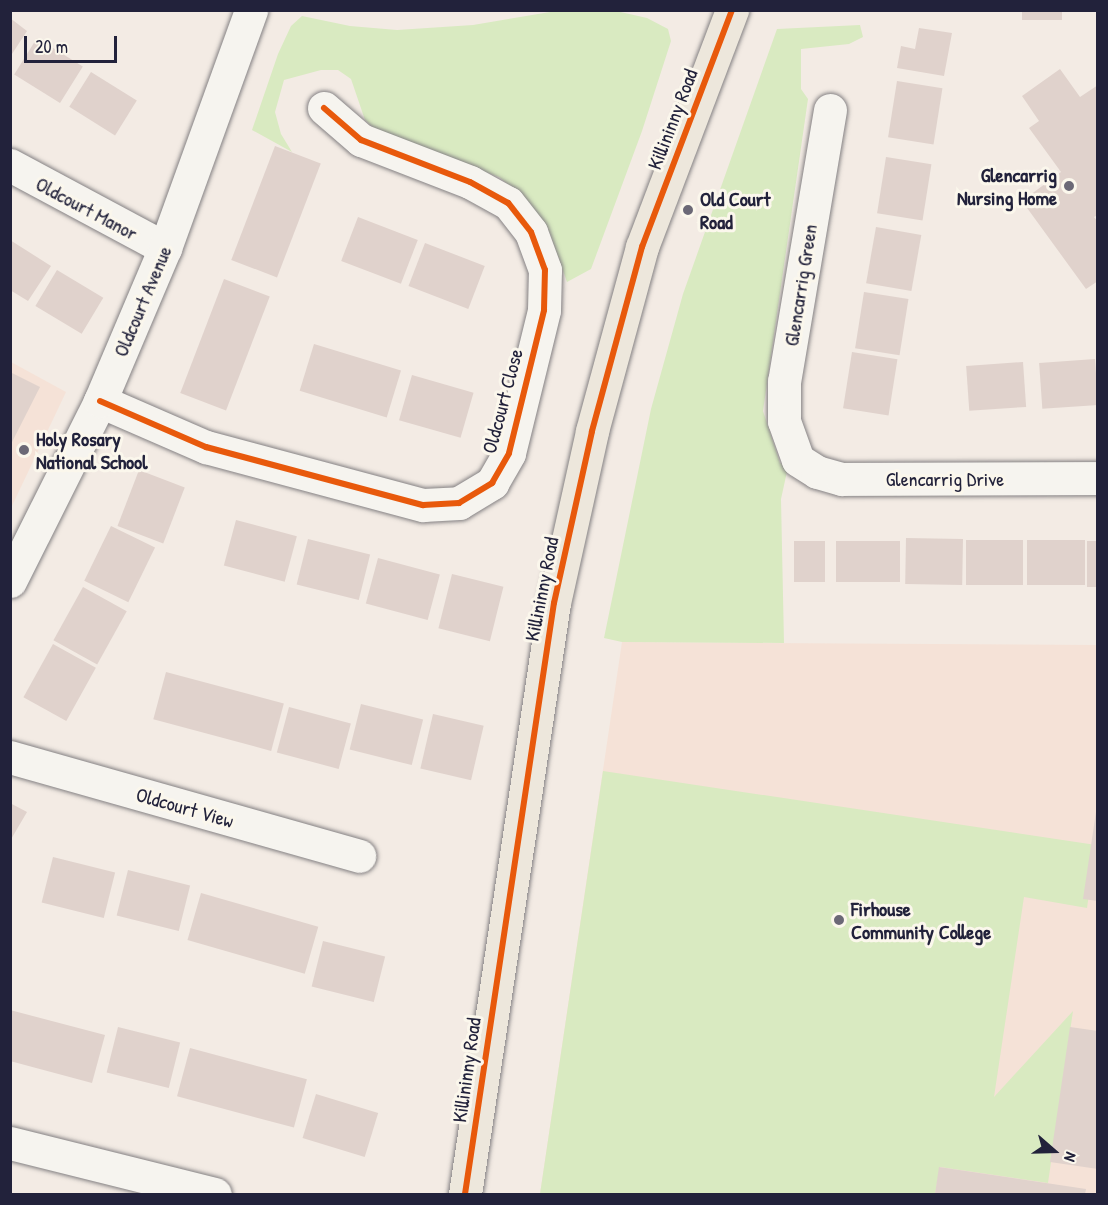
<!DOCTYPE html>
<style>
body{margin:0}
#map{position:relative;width:1108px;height:1205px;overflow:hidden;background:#f3ebe4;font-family:"Patrick Hand",sans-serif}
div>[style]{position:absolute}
.built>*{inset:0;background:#f5e2d7}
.green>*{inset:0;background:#d9eac1}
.building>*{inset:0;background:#e0d2cc;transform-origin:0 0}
.roads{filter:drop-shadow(0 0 2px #848183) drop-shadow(0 0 2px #848183)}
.minor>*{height:33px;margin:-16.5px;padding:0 16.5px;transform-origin:16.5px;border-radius:16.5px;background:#f6f4ef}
.major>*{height:33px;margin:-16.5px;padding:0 16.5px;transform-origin:16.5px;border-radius:16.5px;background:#ede7dc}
.cycleway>*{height:6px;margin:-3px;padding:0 3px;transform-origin:3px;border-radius:3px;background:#e8590c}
.dots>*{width:16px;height:16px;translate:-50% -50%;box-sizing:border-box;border:3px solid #fbf7ec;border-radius:50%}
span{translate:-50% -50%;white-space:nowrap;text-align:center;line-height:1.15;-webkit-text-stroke:6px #fbf7ec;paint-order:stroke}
.street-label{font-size:20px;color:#22223b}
.poi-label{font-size:20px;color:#22223b;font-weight:700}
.right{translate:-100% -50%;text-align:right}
.left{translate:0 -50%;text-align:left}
.frame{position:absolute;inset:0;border:12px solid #22223b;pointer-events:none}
.north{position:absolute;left:1024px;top:1121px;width:60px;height:60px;-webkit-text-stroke:4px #fbf7ec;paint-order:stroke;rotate:110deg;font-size:16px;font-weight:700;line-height:24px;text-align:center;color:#22223b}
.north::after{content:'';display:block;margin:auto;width:21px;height:27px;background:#22223b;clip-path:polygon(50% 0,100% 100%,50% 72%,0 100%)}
.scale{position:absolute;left:24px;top:36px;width:93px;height:27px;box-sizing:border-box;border:3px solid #22223b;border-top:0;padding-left:8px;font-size:18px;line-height:21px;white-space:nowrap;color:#22223b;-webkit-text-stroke:4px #fbf7ec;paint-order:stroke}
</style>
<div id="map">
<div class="built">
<div style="clip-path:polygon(11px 362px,66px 392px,11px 508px)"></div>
<div style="clip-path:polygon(622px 642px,1097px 645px,1097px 1194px,540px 1194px)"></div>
</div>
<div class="green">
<div style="clip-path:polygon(556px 11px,616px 11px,647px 18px,668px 29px,671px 41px,642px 131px,591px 269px,567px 282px,548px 228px,528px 201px,499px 177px,379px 133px,365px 120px,351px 79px,338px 70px,321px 70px,284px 80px,275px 112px,281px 134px,292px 152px,252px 130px,278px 54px,291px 26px,302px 16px,350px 26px,397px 30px,473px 25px)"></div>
<div style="clip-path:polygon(860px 25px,863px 37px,849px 44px,801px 49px,801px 89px,808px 99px,763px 411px,780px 463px,788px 467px,781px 499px,784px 643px,622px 642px,604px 638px,651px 409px,683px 294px,777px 29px)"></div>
<div style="clip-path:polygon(603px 771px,1096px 845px,1087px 908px,1024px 897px,994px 1097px,1073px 1011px,1048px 1183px,940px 1167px,935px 1194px,540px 1194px)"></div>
</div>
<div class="building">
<div style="left:1022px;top:10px;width:40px;height:10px"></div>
<div style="clip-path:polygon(10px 18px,27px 31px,10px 57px)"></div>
<div style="clip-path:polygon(919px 28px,952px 33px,944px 76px,897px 68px,901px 46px,915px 49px)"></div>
<div style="left:37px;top:38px;width:54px;height:43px;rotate:32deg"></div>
<div style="clip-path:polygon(1060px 69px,1080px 97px,1098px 85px,1098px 215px,1094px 217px,1098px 222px,1098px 281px,1086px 289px,1022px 201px,1061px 172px,1029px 128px,1039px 121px,1022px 96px)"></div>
<div style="left:91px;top:72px;width:54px;height:41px;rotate:32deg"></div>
<div style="left:897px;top:81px;width:46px;height:57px;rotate:9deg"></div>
<div style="left:275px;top:146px;width:49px;height:122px;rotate:21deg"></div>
<div style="left:886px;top:157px;width:46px;height:57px;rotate:9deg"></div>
<div style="left:358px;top:217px;width:64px;height:47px;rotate:21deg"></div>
<div style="left:876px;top:227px;width:46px;height:57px;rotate:10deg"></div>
<div style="clip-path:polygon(10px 240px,51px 266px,28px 301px,10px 290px)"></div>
<div style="left:425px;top:243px;width:64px;height:46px;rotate:21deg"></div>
<div style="left:57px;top:270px;width:54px;height:42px;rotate:31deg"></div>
<div style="left:224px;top:279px;width:49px;height:122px;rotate:21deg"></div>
<div style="left:864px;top:292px;width:45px;height:57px;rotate:9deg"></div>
<div style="left:314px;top:344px;width:91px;height:49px;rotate:17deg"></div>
<div style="left:852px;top:352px;width:46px;height:57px;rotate:9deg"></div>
<div style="left:1095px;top:359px;width:46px;height:56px;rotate:86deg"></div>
<div style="left:1023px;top:362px;width:45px;height:57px;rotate:86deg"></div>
<div style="clip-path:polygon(10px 372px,40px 387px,10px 446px)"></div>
<div style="left:412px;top:375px;width:64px;height:47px;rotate:16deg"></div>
<div style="left:139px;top:470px;width:49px;height:60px;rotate:21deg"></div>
<div style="left:236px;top:520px;width:63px;height:47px;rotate:15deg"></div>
<div style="left:111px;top:526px;width:49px;height:61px;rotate:26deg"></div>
<div style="left:906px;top:538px;width:57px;height:46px;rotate:1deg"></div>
<div style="left:308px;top:539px;width:64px;height:47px;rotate:14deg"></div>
<div style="left:966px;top:540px;width:57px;height:45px"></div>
<div style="left:1027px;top:540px;width:58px;height:45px"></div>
<div style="left:794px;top:541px;width:31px;height:41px"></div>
<div style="left:836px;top:541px;width:64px;height:41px"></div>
<div style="left:1087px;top:541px;width:11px;height:46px"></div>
<div style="left:378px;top:558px;width:64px;height:47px;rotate:15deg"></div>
<div style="left:452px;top:574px;width:53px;height:56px;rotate:14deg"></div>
<div style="left:83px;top:587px;width:50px;height:61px;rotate:29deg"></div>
<div style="left:53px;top:644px;width:49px;height:61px;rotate:29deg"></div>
<div style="left:166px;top:672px;width:122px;height:49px;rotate:15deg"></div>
<div style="left:361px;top:704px;width:64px;height:47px;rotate:14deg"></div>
<div style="left:289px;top:707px;width:64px;height:47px;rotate:15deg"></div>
<div style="left:433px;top:714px;width:52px;height:56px;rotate:13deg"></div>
<div style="clip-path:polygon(10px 803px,27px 812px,10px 841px)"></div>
<div style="clip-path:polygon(1096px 812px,1098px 812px,1098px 901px,1083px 899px)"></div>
<div style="left:53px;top:857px;width:64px;height:47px;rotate:14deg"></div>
<div style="left:128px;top:870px;width:64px;height:47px;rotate:14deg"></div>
<div style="left:201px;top:893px;width:122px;height:49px;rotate:16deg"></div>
<div style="left:323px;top:941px;width:64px;height:47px;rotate:14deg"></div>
<div style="clip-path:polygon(10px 1010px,105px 1035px,92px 1083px,10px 1061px)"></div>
<div style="left:118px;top:1027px;width:64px;height:47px;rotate:14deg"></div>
<div style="clip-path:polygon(1070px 1027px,1098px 1031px,1098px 1169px,1050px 1162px)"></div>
<div style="left:190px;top:1048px;width:121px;height:50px;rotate:15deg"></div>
<div style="left:316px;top:1094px;width:65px;height:46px;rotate:17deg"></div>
<div style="clip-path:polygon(939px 1167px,1086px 1189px,1085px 1194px,935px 1194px)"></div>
</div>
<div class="roads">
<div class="minor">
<div style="left:830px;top:110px;width:275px;rotate:99.6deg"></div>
<div style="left:784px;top:381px;width:40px;rotate:90deg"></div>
<div style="left:784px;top:421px;width:41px;rotate:70.3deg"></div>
<div style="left:798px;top:460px;width:22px;rotate:32deg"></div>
<div style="left:817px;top:472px;width:26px;rotate:16deg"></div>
<div style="left:842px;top:479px;width:256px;rotate:-0.2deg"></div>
<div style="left:10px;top:165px;width:176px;rotate:28.2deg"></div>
<div style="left:100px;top:401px;width:116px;rotate:23.5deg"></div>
<div style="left:206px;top:447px;width:225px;rotate:15deg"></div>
<div style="left:423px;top:505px;width:36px;rotate:-3deg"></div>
<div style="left:459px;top:503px;width:39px;rotate:-31deg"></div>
<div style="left:492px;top:483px;width:34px;rotate:-60deg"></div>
<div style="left:509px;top:453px;width:147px;rotate:-76.2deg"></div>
<div style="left:544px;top:310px;width:40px;rotate:-88.6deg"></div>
<div style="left:545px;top:270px;width:40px;rotate:-110.2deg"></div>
<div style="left:531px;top:232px;width:37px;rotate:-128deg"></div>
<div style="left:508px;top:203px;width:43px;rotate:-151.1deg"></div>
<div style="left:470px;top:182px;width:117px;rotate:-158.9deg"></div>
<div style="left:361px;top:140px;width:49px;rotate:-139.1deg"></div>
<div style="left:10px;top:581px;width:201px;rotate:-63.4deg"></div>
<div style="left:100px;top:401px;width:166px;rotate:-67deg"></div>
<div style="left:165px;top:248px;width:253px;rotate:-70.1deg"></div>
<div style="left:10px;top:757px;width:363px;rotate:15.8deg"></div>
<div style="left:10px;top:1143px;width:211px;rotate:14deg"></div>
</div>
<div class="major">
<div style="left:465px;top:1194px;width:598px;rotate:-81.44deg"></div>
<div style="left:554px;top:603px;width:176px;rotate:-77.5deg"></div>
<div style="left:592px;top:431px;width:191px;rotate:-74.8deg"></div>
<div style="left:642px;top:247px;width:254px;rotate:-69.2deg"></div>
</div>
</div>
<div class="cycleway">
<div style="left:100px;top:401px;width:116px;rotate:23.5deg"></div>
<div style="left:206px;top:447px;width:225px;rotate:15deg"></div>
<div style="left:423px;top:505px;width:36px;rotate:-3deg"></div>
<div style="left:459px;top:503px;width:39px;rotate:-31deg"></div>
<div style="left:492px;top:483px;width:34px;rotate:-60deg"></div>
<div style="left:509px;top:453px;width:147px;rotate:-76.2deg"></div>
<div style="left:544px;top:310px;width:40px;rotate:-88.6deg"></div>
<div style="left:545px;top:270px;width:40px;rotate:-110.2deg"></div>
<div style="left:531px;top:232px;width:37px;rotate:-128deg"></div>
<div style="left:508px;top:203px;width:43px;rotate:-151.1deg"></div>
<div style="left:470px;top:182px;width:117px;rotate:-158.9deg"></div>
<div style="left:361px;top:140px;width:49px;rotate:-139.1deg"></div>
<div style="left:465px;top:1194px;width:598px;rotate:-81.44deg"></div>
<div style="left:554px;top:603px;width:176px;rotate:-77.5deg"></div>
<div style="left:592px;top:431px;width:191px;rotate:-74.8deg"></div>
<div style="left:642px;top:247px;width:254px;rotate:-69.2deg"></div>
</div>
<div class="dots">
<div style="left:1069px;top:186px;background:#6b6876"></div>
<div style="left:688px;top:210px;background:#6b6876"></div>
<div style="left:24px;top:450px;background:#6b6876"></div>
<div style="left:839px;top:920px;background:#6b6876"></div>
</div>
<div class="street-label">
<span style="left:672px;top:119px;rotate:-69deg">Killininny Road</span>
<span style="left:87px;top:208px;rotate:28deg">Oldcourt Manor</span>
<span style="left:800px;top:285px;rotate:-81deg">Glencarrig Green</span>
<span style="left:142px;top:301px;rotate:-67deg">Oldcourt Avenue</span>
<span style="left:502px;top:401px;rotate:-75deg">Oldcourt Close</span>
<span style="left:945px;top:478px">Glencarrig Drive</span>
<span style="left:541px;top:589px;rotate:-79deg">Killininny Road</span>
<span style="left:185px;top:807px;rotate:16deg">Oldcourt View</span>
<span style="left:466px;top:1070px;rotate:-82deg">Killininny Road</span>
</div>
<div class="poi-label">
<span class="right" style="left:1057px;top:186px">Glencarrig<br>Nursing Home</span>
<span class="left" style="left:700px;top:210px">Old Court<br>Road</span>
<span class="left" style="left:36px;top:450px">Holy Rosary<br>National School</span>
<span class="left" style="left:851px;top:920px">Firhouse<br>Community College</span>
</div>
<div class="frame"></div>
<div class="north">N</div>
<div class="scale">20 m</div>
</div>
